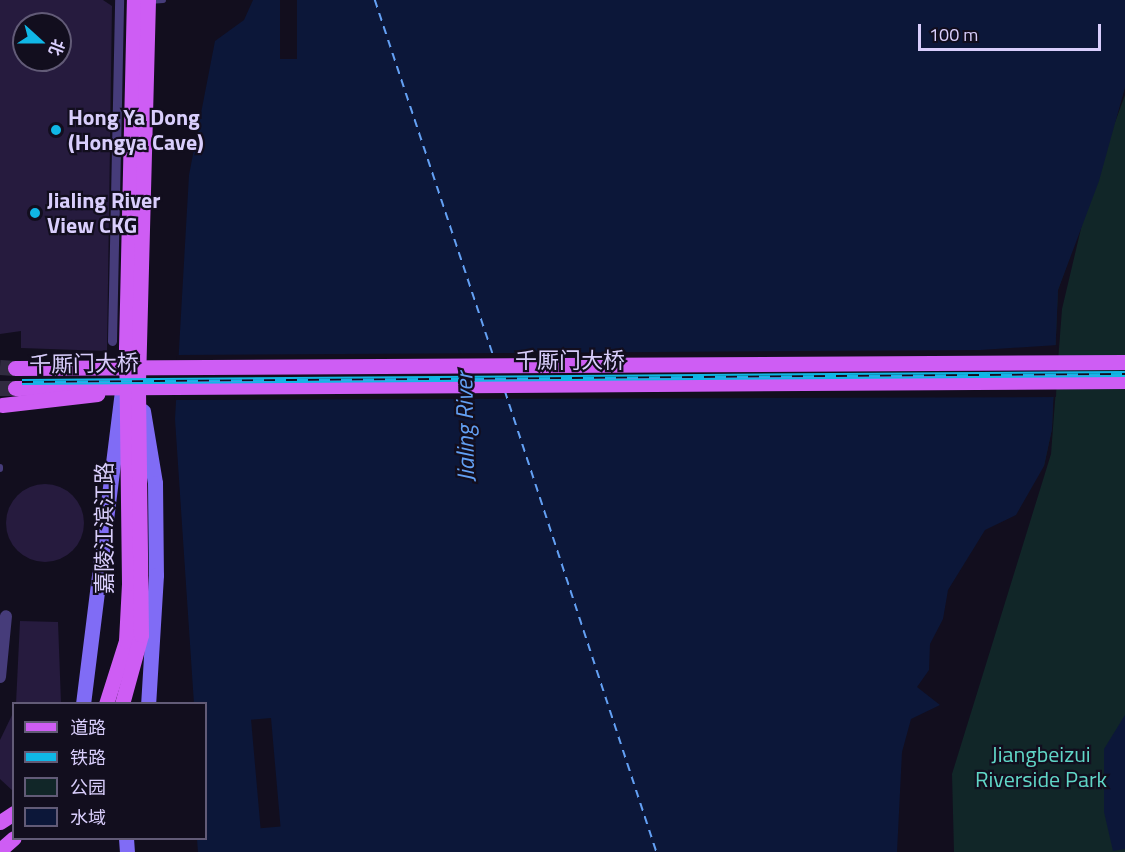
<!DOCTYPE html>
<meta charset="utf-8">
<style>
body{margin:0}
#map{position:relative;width:1125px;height:852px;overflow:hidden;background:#120e1e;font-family:"Titillium Web","Noto Sans SC",sans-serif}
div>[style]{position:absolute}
.green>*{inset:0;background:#112628}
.water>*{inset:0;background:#0c1739}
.pier>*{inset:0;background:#120e1e;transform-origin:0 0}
.ferry>*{height:1.5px;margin-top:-0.75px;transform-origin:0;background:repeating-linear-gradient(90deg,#63a0f4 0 8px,transparent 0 14px)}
.building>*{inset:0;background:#261b3e}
.round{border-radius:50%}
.primary-tunnel>*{height:15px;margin-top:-7.5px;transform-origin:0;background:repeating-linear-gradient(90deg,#302b3f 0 15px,transparent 0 23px)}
.service>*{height:6px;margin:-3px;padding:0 3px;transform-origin:3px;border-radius:3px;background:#463c7a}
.pedestrian>*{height:9px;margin:-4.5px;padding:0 4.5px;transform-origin:4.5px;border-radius:4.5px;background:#463c7a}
.minor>*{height:12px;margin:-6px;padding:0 6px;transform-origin:6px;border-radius:6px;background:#463c7a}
.secondary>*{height:15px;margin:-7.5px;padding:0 7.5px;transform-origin:7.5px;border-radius:7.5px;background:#806cf5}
.primary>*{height:15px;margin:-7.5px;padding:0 7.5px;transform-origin:7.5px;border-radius:7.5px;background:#ce5df4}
.rail>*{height:6px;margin-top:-3px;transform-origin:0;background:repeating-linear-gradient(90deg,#120e1e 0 11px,#10b7e6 0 22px);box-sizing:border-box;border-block:2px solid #10b7e6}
.dots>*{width:16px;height:16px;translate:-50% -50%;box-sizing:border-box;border:3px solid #120e1e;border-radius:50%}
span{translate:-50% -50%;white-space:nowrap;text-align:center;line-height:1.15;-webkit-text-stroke:4.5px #120e1e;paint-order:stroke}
.poi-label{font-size:22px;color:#d9cefc;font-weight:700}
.left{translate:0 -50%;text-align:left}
.street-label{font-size:22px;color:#d9cefc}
.park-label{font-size:22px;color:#60d6c7}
.water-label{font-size:24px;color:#63a0f4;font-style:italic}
.legend{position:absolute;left:12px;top:702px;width:195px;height:138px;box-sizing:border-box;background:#120e1e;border:2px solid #625b77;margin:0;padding:8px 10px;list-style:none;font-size:18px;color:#d9cefc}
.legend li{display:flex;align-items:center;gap:12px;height:30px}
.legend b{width:30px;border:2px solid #625b77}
.north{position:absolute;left:12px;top:12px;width:60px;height:60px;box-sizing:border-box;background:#120e1e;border:2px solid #625b77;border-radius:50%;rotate:111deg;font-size:16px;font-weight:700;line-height:24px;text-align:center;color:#d9cefc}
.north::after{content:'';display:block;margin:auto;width:21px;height:27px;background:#10b7e6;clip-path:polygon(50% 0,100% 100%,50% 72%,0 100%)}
.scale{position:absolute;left:918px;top:24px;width:183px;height:27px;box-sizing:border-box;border:3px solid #d9cefc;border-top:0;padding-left:8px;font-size:18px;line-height:21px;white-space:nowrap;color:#d9cefc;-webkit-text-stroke:4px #120e1e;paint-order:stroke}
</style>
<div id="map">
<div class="green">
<div style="clip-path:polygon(1125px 0,1125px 87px,1114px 125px,1125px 95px,1125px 852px,954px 852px,952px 774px,1051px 454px,1062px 309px,1083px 220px,1058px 290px,1052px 429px,1044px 466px,657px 421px)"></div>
</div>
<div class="water">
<div style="clip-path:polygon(253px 0,1125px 0,1125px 87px,1099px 181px,1058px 290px,1052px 429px,1044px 466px,1016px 515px,985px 530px,948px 590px,943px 619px,930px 644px,929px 670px,917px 687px,940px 705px,911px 719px,902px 752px,897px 852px,198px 852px,197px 839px,206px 838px,206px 704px,194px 704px,175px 419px,189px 175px,215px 41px,244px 20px)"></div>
<div style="clip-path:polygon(1125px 715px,1125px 849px,1113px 851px,1104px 812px,1104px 749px)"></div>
</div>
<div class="pier">
<div style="left:280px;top:0;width:17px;height:59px"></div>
<div style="clip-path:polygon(1058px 345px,1056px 397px,174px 400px,177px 355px,980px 350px)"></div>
<div style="left:271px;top:718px;width:109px;height:20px;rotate:85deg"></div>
</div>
<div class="ferry">
<div style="left:375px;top:0;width:377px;rotate:71.6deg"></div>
<div style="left:505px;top:391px;width:485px;rotate:71.8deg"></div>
</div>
<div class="building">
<div style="clip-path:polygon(evenodd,0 0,103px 0,112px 6px,107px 351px,21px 348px,21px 331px,0 334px,0 0,24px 24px,60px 24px,60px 60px,24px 60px,24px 24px)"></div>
<div class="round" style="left:6px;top:484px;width:78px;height:78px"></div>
<div style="clip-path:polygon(20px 621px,58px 622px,61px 703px,16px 704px)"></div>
<div style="clip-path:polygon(14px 711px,14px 792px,0 779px,0 740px)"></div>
</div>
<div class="primary-tunnel">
<div style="left:0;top:367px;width:15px;rotate:4deg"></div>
<div style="left:0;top:388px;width:15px"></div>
</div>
<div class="service">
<div style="left:149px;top:1px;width:14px;rotate:-4deg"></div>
<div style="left:0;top:467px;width:2px;rotate:90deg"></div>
</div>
<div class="pedestrian">
<div style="left:112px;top:341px;width:341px;rotate:-88.8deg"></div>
</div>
<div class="minor">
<div style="left:0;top:677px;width:61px;rotate:-84.4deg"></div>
</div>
<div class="secondary">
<div style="left:143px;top:411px;width:73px;rotate:80.5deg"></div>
<div style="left:155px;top:483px;width:92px;rotate:89.4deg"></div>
<div style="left:156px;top:575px;width:129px;rotate:93.5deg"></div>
<div style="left:83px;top:704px;width:316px;rotate:-82.9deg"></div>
<div style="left:126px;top:838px;width:14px;rotate:86deg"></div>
</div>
<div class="primary">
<div style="left:15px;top:368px;width:1110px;rotate:-0.31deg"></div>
<div style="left:15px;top:388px;width:1110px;rotate:-0.36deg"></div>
<div style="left:2px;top:405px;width:96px;rotate:-6.6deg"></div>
<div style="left:106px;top:704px;width:66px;rotate:-72.4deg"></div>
<div style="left:126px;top:641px;width:58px;rotate:-87deg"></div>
<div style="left:129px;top:583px;width:235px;rotate:-90.7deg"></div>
<div style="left:126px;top:348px;width:348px;rotate:-88.7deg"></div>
<div style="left:122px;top:704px;width:72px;rotate:-74.6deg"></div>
<div style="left:141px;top:635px;width:253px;rotate:-90.7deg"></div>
<div style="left:138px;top:382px;width:382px;rotate:-88.5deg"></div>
<div style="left:0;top:822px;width:17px;rotate:-33deg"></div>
<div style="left:0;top:850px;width:18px;rotate:-41deg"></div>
</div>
<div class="rail">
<div style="left:22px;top:382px;width:1103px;rotate:-0.42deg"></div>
</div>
<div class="dots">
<div style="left:56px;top:130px;background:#10b7e6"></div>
<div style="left:35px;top:213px;background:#10b7e6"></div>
</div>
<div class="poi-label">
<span class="left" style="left:68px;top:130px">Hong Ya Dong<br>(Hongya Cave)</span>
<span class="left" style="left:47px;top:213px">Jialing River<br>View CKG</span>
</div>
<div class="street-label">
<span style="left:570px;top:361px">千厮门大桥</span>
<span style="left:84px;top:364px;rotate:-1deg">千厮门大桥</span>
<span style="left:105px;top:528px;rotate:-90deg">嘉陵江滨江路</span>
</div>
<div class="park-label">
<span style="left:1041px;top:767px">Jiangbeizui<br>Riverside Park</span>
</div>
<div class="water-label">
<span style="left:465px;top:427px;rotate:-91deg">Jialing River</span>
</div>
<ul class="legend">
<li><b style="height:8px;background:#ce5df4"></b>道路</li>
<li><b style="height:8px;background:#10b7e6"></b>铁路</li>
<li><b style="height:16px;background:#112628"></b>公园</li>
<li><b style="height:16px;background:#0c1739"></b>水域</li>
</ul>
<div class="north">北</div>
<div class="scale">100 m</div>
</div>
